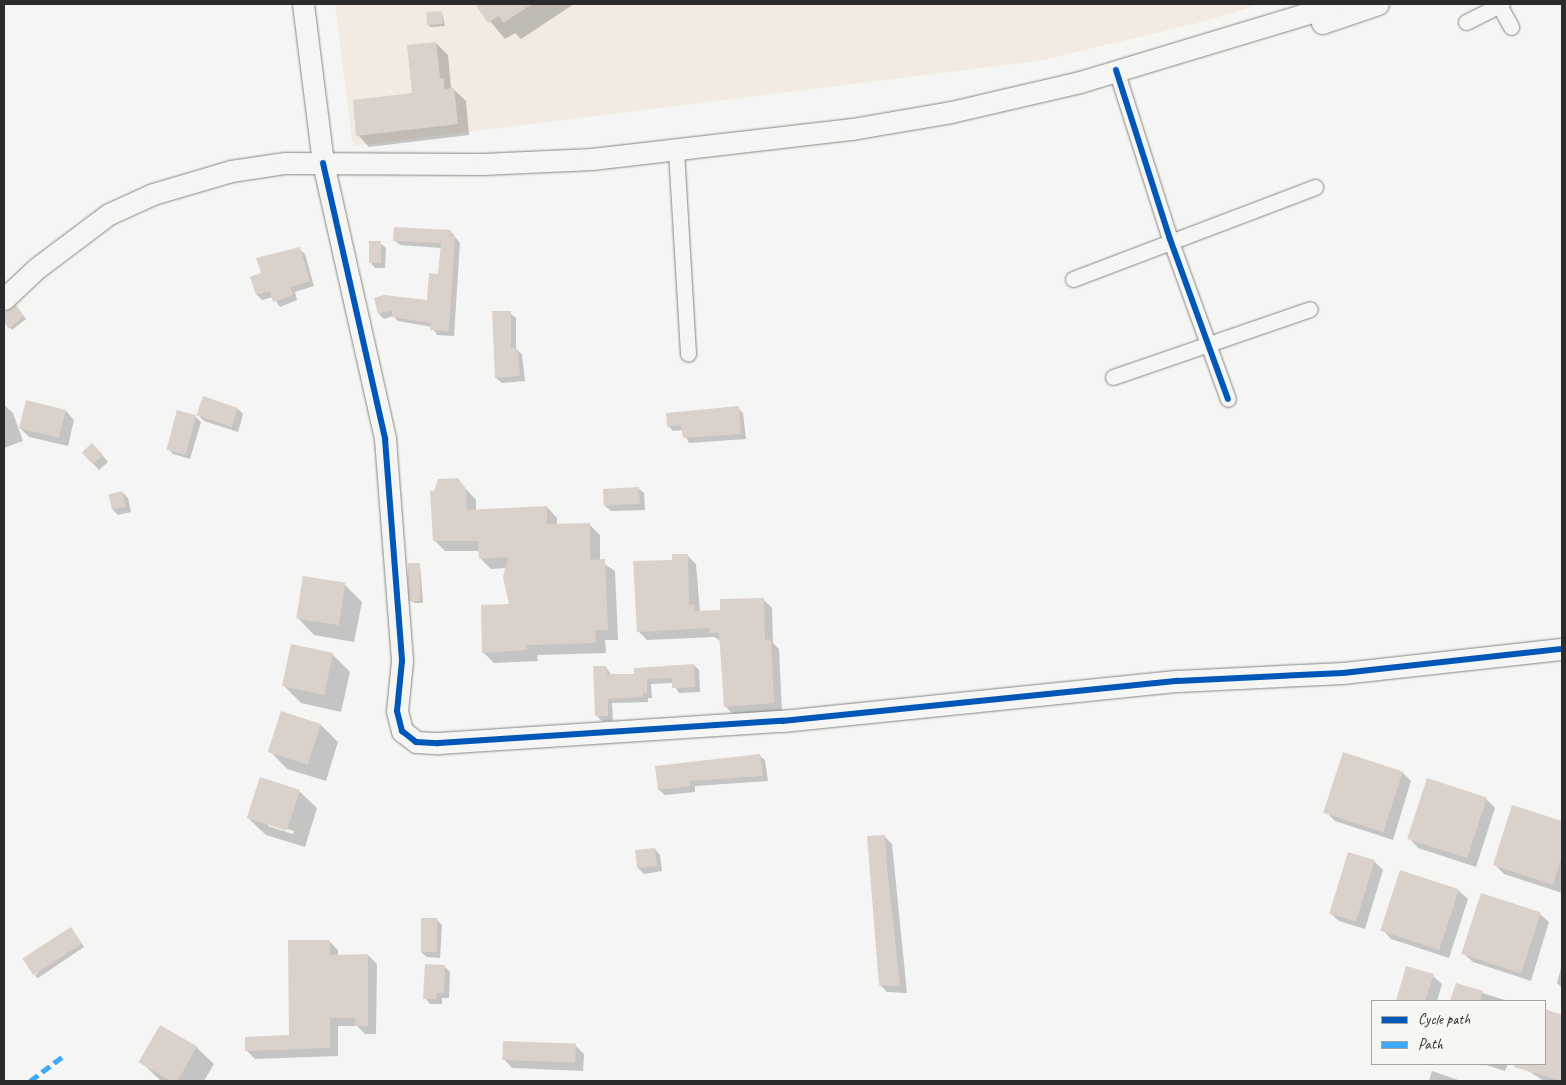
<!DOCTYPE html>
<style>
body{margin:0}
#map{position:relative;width:1566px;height:1085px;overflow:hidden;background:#f5f5f3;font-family:Caveat,sans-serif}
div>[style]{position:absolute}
.built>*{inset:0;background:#f1ebe2}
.shadow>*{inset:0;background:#0003}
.building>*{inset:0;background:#dad2ca;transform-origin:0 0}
.roads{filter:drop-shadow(0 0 1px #868685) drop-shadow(0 0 1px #868685)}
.street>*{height:15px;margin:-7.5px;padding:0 7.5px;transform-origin:7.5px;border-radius:7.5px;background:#f5f5f3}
.secondary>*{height:21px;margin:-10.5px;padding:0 10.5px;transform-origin:10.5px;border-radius:10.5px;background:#f5f5f3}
.quiet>*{height:5px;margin-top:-2.5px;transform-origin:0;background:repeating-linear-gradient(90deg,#3fa9f5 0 10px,transparent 0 15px)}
.cycleway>*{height:6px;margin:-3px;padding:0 3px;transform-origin:3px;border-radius:3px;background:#0057b8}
span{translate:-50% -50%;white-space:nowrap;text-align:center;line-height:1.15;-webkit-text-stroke:4.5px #f6f6f2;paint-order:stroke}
.frame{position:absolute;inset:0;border:5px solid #2b2b2b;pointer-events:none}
.legend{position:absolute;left:1371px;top:1000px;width:175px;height:65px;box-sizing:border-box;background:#f6f6f2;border:1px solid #a5a5a2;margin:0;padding:6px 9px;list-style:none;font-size:15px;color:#2b2b2b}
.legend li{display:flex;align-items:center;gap:10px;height:25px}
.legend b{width:25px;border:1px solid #a5a5a2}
</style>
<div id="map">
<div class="built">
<div style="clip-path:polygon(335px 4px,1261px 4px,1198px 23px,1038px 61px,353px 146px)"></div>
</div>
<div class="shadow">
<div style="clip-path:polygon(476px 4px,574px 4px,521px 39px,515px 33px,505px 39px)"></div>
<div style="clip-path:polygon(442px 13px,445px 26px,431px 27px,428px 25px)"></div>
<div style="clip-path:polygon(436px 43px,448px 55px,451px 87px,466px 101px,469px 135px,369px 147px,358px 135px,413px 95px)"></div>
<div style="clip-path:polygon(451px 232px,460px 243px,454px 336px,437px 335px,432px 327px,398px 321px,393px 316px,384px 319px,379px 314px,375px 299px,428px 301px,439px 275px,442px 248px,400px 245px,394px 240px)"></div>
<div style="clip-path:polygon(380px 243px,386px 248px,385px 268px,375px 268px,370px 262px)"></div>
<div style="clip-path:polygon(299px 249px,305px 254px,314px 286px,295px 292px,297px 300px,280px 307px,273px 297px,262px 300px,257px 295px,251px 278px,262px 274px)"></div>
<div style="clip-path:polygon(16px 307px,26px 319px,12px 330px,4px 320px,4px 314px)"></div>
<div style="clip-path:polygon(510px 313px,516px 318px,516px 348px,522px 355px,525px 381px,502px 383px,496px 378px)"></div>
<div style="clip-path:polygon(204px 398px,238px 409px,243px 414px,238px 432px,204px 421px,198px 415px)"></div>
<div style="clip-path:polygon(4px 405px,13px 413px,23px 441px,4px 448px)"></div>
<div style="clip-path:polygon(738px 408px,743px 413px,746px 439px,689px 443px,683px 430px,673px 431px,668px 426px)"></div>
<div style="clip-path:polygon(66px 411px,74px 420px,68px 446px,29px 437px,20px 428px)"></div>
<div style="clip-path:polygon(195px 416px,201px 422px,190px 459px,173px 454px,168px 448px)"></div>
<div style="clip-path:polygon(98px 450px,108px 462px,99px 470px,83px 453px)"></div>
<div style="clip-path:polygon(457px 479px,476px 500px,476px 511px,547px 507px,557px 518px,557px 525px,589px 524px,600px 535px,600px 561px,615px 571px,618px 640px,605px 640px,606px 653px,537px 655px,538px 661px,494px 663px,483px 652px,510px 605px,506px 568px,491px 569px,480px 558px,480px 551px,445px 551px,435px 541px)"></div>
<div style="clip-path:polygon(638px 488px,644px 493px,645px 510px,611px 511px,605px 506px)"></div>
<div style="clip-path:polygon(122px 492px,128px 498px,131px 512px,118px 515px,112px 509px)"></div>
<div style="clip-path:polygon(687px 555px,696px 564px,700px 612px,721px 611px,763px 599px,772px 608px,773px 643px,779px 649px,782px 712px,734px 715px,725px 706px,721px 641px,714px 637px,647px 640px,638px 631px,673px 561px)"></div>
<div style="clip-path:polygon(420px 564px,423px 603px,414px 603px,411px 601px)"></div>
<div style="clip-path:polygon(344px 584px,362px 602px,354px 642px,314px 635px,297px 617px)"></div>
<div style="clip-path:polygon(332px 654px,350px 672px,341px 712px,301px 703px,284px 686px)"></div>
<div style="clip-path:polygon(694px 665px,699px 670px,700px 692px,679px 693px,673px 683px,651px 684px,652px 698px,648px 698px,648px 702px,612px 703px,613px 721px,602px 721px,597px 716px,606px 667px,611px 675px,636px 675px)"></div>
<div style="clip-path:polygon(321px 725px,338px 742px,326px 781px,287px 769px,270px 751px)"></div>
<div style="clip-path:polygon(759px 755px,765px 760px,768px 781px,695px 786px,695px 792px,665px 795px,659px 790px,656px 767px)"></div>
<div style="clip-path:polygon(1402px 772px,1411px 781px,1393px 840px,1335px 821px,1326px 812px)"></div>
<div style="clip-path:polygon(evenodd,299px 791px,317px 808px,305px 847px,266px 835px,248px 818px,299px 791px,268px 823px,294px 831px,293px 834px,268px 826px,268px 823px)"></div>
<div style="clip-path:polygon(1486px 799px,1495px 808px,1476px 867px,1418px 848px,1410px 839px)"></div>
<div style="clip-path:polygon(1513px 806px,1562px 822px,1562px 893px,1504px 874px,1495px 865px)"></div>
<div style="clip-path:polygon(885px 837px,892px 844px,907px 993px,887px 992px,880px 985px)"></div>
<div style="clip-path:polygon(655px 849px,660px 855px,662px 871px,644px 874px,638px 868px)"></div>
<div style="clip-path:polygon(1374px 861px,1383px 870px,1365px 929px,1339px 921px,1330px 913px)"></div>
<div style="clip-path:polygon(1401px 872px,1459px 891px,1468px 899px,1449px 958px,1391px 939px,1383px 930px)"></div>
<div style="clip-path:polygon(1540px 914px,1549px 922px,1531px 981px,1473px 962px,1464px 954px)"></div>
<div style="clip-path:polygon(436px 919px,442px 925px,440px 958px,427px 957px,421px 952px)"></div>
<div style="clip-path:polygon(73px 931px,84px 947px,38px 978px,35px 976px)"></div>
<div style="clip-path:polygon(329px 941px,338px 950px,338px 956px,368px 955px,377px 964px,376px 1034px,365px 1034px,357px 1026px,338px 1026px,338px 1056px,255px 1059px,246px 1050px,290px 1037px)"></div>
<div style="clip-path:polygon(1562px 964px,1562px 988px,1557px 983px)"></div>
<div style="clip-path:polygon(444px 966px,450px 972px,449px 998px,442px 998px,442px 1004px,430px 1004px,425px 998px)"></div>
<div style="clip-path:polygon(1407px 968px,1433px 976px,1442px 984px,1437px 1001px,1397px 1001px)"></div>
<div style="clip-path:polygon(1457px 985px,1508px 1001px,1452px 1001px)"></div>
<div style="clip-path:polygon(1545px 1011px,1562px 1016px,1562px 1081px,1544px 1081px,1527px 1070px,1529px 1064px,1545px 1064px)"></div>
<div style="clip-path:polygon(575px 1045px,584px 1054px,583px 1071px,512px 1068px,504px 1059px)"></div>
<div style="clip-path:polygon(196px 1047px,214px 1064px,204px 1081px,161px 1081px,141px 1062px)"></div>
<div style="clip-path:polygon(1483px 1064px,1508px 1064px,1505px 1071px)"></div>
<div style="clip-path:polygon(1432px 1071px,1461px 1081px,1429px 1081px)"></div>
</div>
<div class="building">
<div style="clip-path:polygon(475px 4px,532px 4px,503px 23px,499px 16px,488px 23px)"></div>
<div style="left:442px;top:11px;width:13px;height:16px;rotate:86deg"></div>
<div style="clip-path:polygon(436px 42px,440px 78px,444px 78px,444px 89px,454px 88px,458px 124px,356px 136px,353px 100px,412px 93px,407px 45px)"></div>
<div style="clip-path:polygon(394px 227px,451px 230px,451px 236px,455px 236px,449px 331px,430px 330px,431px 323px,392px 317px,392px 310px,378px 314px,374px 298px,384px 295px,427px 300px,429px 273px,438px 274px,441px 243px,393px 241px)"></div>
<div style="left:369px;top:241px;width:12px;height:22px"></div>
<div style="clip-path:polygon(300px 247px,310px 281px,290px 287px,293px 295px,273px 302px,270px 291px,256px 295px,250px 277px,261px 273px,256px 258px)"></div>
<div style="clip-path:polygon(16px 305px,24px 316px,9px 329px,4px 322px,4px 312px)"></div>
<div style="clip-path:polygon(492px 311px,511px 311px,511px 348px,517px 348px,520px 376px,495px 378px)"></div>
<div style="left:203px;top:396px;width:37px;height:20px;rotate:19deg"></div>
<div style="left:26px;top:400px;width:41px;height:29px;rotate:14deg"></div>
<div style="clip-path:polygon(739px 406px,741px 434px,683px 438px,681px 425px,667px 427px,666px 413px)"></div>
<div style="left:177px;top:410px;width:20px;height:41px;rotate:15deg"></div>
<div style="left:92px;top:443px;width:16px;height:14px;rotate:47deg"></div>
<div style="clip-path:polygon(458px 478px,466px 489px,467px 510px,547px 506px,547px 524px,590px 523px,590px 560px,605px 559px,608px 630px,595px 630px,596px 643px,527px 645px,527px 650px,482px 653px,481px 605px,509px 604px,503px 577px,508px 557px,479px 559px,478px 541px,433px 541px,430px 491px,434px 491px,438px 479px)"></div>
<div style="left:639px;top:487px;width:17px;height:36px;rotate:87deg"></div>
<div style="left:122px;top:491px;width:16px;height:14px;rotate:76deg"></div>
<div style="clip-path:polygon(672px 554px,688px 554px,689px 605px,694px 604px,695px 611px,720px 610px,720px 599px,764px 598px,765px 640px,771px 639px,774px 703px,724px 707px,719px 633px,709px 633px,709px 628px,637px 632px,633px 561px,672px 560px)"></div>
<div style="left:408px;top:563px;width:12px;height:38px"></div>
<div style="left:303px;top:576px;width:43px;height:43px;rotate:9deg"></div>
<div style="left:291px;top:644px;width:43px;height:43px;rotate:12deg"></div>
<div style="clip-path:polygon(694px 664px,695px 687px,672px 688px,672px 678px,647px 679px,647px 693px,643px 693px,643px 697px,608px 699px,608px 716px,595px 716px,593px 666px,606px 666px,607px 674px,634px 674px,634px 668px)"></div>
<div style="left:281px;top:711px;width:42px;height:43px;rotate:18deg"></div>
<div style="left:1343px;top:752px;width:63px;height:64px;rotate:18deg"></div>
<div style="clip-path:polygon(760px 754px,763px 776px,690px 781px,690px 786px,658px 790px,655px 766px)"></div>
<div style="left:260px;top:777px;width:42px;height:43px;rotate:18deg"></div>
<div style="left:1427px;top:778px;width:63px;height:64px;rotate:18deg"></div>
<div style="clip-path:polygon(1512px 805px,1562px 821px,1562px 855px,1553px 885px,1493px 865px)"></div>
<div style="clip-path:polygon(885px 835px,887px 867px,900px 986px,879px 985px,867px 836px)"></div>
<div style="left:655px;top:848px;width:18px;height:20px;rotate:84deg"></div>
<div style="left:1348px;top:852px;width:28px;height:64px;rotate:17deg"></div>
<div style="left:1400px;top:870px;width:62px;height:64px;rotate:18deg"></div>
<div style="left:1481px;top:893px;width:63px;height:64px;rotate:18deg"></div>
<div style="left:421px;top:918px;width:16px;height:34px"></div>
<div style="left:71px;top:927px;width:20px;height:58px;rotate:57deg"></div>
<div style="clip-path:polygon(288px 940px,330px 940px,330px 955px,368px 954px,368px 1026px,355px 1026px,355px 1018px,330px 1018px,330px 1048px,245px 1051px,245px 1037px,289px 1035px)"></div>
<div style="clip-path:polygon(425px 964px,445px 965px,444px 993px,437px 993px,436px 999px,423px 999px)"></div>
<div style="clip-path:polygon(1406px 966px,1434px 974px,1425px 1001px,1396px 1001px)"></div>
<div style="clip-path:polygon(1456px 983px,1483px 991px,1480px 1001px,1450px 1001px)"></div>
<div style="clip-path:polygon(1545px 1009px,1562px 1015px,1562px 1081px,1514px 1067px,1514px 1064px,1545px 1064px)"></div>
<div style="left:160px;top:1025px;width:43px;height:43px;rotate:30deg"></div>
<div style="left:503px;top:1041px;width:73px;height:19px;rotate:2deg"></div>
</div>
<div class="roads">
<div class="street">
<div style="left:1499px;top:5px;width:25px;rotate:61deg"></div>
<div style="left:1466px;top:22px;width:40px;rotate:-26.6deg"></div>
<div style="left:1116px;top:70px;width:177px;rotate:72.3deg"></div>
<div style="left:1170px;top:239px;width:170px;rotate:70.1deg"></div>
<div style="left:676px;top:151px;width:203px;rotate:86.6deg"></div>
<div style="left:1073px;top:279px;width:259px;rotate:-20.8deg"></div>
<div style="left:1113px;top:377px;width:208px;rotate:-19deg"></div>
</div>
<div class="secondary">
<div style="left:303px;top:4px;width:160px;rotate:82.8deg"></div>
<div style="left:323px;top:163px;width:283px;rotate:77.3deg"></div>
<div style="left:385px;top:439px;width:223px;rotate:85.6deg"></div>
<div style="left:402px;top:661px;width:50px;rotate:95.7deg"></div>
<div style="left:397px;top:711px;width:21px;rotate:76deg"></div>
<div style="left:402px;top:731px;width:18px;rotate:38deg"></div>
<div style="left:416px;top:742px;width:22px;rotate:3deg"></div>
<div style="left:438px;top:743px;width:345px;rotate:-3.7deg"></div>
<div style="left:782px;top:721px;width:398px;rotate:-5.8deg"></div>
<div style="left:1178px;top:681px;width:165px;rotate:-2.8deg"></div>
<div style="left:1343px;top:673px;width:220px;rotate:-6.3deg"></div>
<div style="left:1322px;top:23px;width:59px;rotate:-18.7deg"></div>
<div style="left:4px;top:299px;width:45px;rotate:-43.2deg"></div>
<div style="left:37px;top:268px;width:90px;rotate:-36.9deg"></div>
<div style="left:109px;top:214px;width:48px;rotate:-24.4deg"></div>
<div style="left:153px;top:194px;width:81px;rotate:-16.4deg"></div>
<div style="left:231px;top:171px;width:55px;rotate:-8.4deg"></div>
<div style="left:285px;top:163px;width:197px;rotate:0.3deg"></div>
<div style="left:482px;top:164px;width:110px;rotate:-2.6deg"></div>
<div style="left:592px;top:159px;width:262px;rotate:-6.6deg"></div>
<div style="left:852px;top:129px;width:100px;rotate:-9.7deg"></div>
<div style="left:951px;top:112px;width:132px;rotate:-13.1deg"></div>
<div style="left:1080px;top:82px;width:270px;rotate:-16.8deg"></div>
</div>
</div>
<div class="quiet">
<div style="left:30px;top:1081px;width:40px;rotate:-37deg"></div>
</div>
<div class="cycleway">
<div style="left:1116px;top:70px;width:177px;rotate:72.3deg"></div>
<div style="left:1170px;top:239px;width:170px;rotate:70.1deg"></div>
<div style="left:323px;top:163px;width:283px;rotate:77.3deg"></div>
<div style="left:385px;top:439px;width:223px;rotate:85.6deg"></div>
<div style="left:402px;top:661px;width:50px;rotate:95.7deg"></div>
<div style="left:397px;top:711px;width:21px;rotate:76deg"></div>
<div style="left:402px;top:731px;width:18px;rotate:38deg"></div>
<div style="left:416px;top:742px;width:22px;rotate:3deg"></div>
<div style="left:438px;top:743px;width:345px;rotate:-3.7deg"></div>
<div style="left:782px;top:721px;width:398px;rotate:-5.8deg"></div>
<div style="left:1178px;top:681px;width:165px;rotate:-2.8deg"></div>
<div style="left:1343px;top:673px;width:220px;rotate:-6.3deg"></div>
</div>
<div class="frame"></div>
<ul class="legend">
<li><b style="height:6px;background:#0057b8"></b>Cycle path</li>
<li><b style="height:6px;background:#3fa9f5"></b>Path</li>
</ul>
</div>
